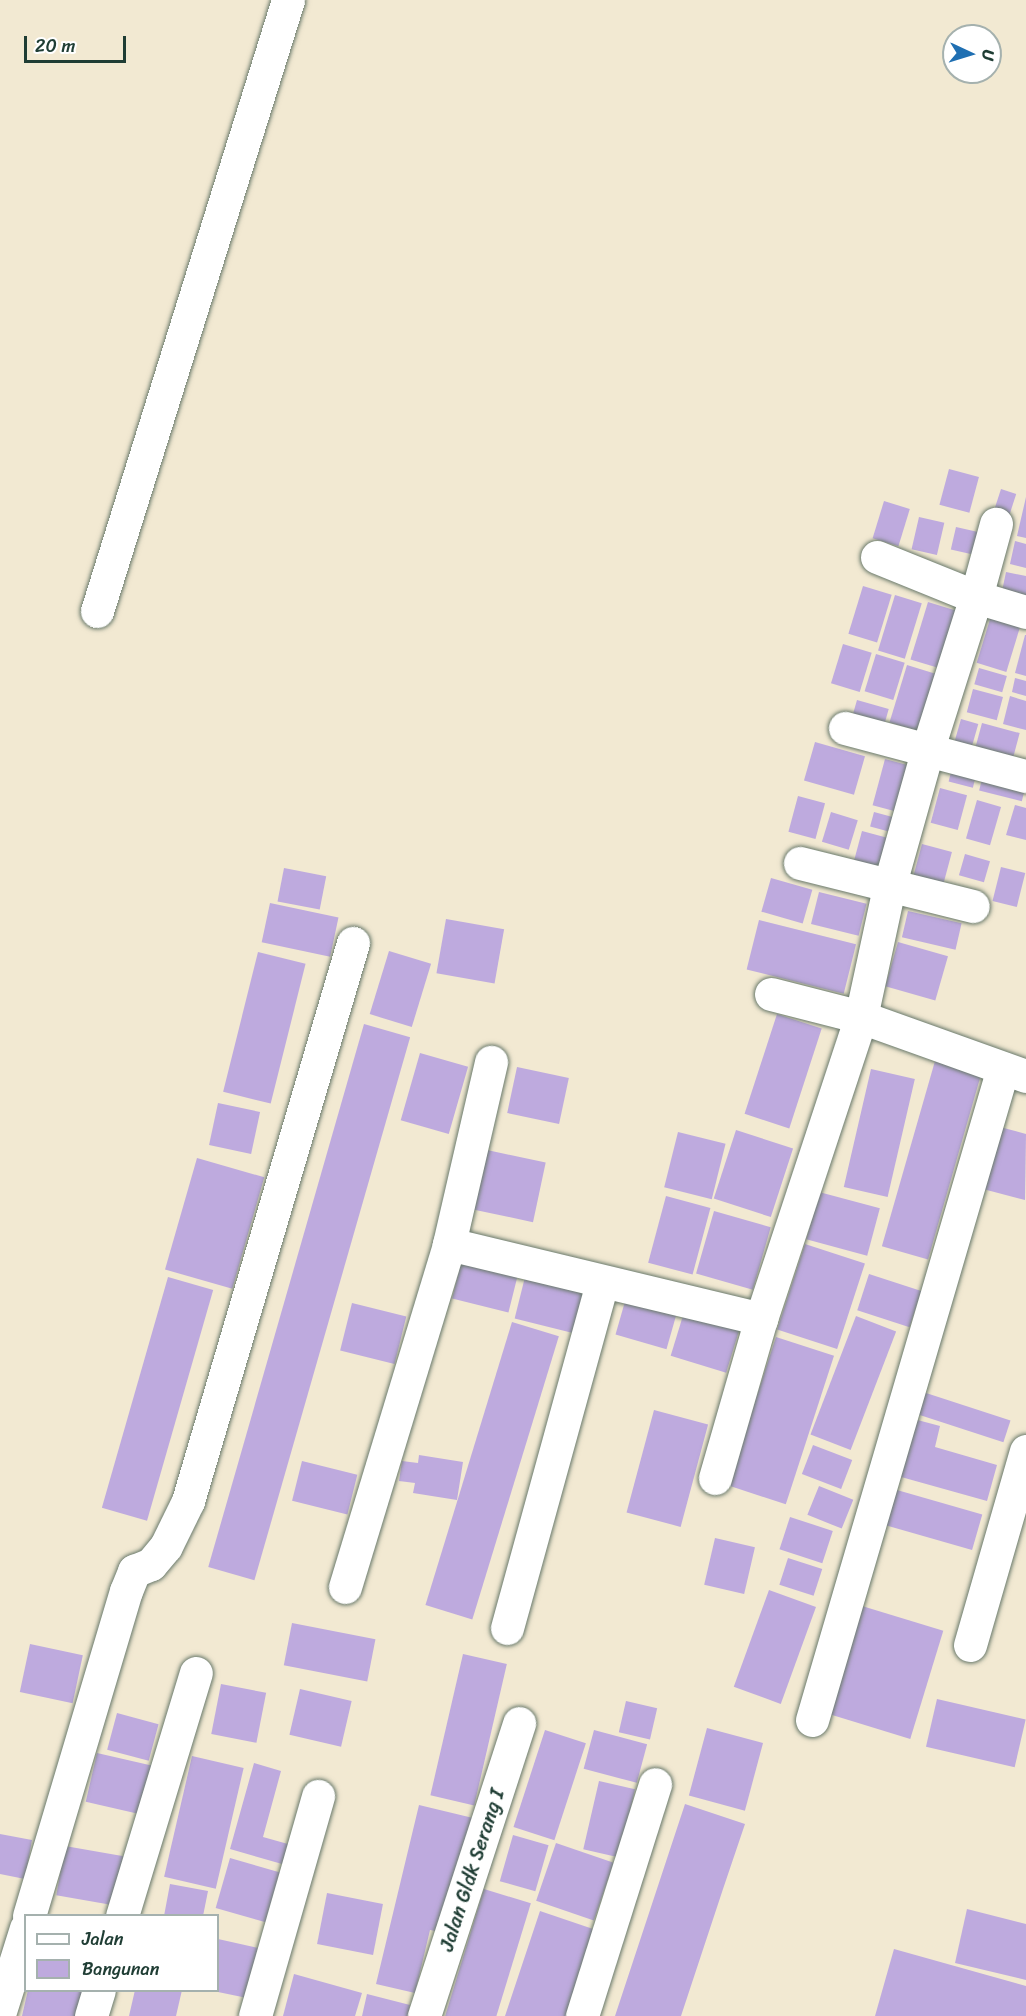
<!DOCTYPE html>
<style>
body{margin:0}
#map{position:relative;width:1026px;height:2016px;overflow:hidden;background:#f2e9d2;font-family:Sriracha,sans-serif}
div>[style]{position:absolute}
.building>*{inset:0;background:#beaade;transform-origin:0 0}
.roads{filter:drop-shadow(0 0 2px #69796b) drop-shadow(0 0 2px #69796b)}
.minor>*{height:33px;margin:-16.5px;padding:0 16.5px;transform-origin:16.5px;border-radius:16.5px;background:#fff}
span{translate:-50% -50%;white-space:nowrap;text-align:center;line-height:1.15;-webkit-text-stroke:5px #fff;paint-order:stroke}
.street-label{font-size:20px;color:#1f3d34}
.legend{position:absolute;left:24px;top:1914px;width:195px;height:78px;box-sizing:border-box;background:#fff;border:2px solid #a5b1ae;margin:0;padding:8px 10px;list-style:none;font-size:18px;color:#1f3d34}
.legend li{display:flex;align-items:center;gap:12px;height:30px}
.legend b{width:30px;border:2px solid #a5b1ae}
.north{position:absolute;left:942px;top:24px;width:60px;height:60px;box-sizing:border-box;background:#fff;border:2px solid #a5b1ae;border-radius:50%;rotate:94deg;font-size:16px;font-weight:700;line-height:24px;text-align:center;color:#1f3d34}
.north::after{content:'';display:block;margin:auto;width:21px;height:27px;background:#1f6fb2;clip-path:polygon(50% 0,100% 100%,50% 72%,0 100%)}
.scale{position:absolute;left:24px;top:36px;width:102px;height:27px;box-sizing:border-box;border:3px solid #1f3d34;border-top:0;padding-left:8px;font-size:18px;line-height:21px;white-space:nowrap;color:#1f3d34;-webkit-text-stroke:4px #fff;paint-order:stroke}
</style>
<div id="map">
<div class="building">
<div style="left:949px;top:469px;width:31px;height:37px;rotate:15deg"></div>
<div style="left:1001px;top:489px;width:16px;height:25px;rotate:18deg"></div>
<div style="clip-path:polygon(1026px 497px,1026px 538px,1017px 536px)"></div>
<div style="left:884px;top:501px;width:27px;height:39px;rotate:17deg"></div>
<div style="left:919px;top:517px;width:26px;height:33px;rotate:13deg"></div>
<div style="left:956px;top:527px;width:26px;height:23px;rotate:13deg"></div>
<div style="clip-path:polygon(1015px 541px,1026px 544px,1026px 568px,1010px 564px)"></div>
<div style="clip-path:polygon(1006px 572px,1026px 576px,1026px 602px,1001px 596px)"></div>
<div style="left:863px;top:586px;width:30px;height:50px;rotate:17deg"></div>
<div style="left:895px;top:595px;width:28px;height:58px;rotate:17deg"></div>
<div style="left:928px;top:602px;width:34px;height:60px;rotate:17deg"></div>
<div style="left:991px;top:616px;width:31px;height:49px;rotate:17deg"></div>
<div style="clip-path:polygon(1025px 635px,1026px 635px,1026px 676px,1015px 673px)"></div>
<div style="left:843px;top:644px;width:30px;height:41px;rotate:17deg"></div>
<div style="left:876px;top:654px;width:30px;height:39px;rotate:17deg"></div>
<div style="left:907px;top:665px;width:39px;height:60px;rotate:17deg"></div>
<div style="left:979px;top:668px;width:29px;height:17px;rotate:16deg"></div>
<div style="clip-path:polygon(1015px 678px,1026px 681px,1026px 696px,1012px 692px)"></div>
<div style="left:973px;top:689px;width:31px;height:24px;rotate:15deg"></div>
<div style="clip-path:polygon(1010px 696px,1026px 701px,1026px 730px,1003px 724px)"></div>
<div style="left:857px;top:700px;width:33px;height:25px;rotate:16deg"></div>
<div style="left:961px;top:719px;width:18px;height:25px;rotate:16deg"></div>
<div style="left:982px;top:723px;width:39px;height:26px;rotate:15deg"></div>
<div style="left:815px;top:742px;width:52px;height:40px;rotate:16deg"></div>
<div style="left:885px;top:759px;width:28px;height:48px;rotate:15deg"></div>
<div style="left:952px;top:768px;width:25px;height:14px;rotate:14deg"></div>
<div style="left:983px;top:775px;width:44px;height:16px;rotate:14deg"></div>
<div style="left:940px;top:788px;width:28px;height:36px;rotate:15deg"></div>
<div style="left:798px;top:796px;width:28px;height:37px;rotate:15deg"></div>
<div style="left:977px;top:800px;width:25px;height:40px;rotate:16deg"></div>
<div style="clip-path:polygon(1015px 805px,1026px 808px,1026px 840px,1006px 835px)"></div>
<div style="left:831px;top:812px;width:28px;height:31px;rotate:17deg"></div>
<div style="left:874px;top:812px;width:23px;height:15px;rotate:15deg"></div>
<div style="left:862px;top:831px;width:27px;height:35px;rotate:15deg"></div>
<div style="left:922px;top:844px;width:31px;height:42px;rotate:15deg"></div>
<div style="left:965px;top:854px;width:26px;height:22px;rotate:16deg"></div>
<div style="left:1001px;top:867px;width:25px;height:35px;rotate:14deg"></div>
<div style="left:284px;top:868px;width:43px;height:34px;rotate:11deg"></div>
<div style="left:771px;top:878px;width:43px;height:35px;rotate:16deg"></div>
<div style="left:819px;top:892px;width:49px;height:33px;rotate:14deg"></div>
<div style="left:270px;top:903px;width:70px;height:40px;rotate:12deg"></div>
<div style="left:908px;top:911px;width:55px;height:27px;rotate:13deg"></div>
<div style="left:446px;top:919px;width:59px;height:55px;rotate:10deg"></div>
<div style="left:759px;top:920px;width:100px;height:51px;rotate:14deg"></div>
<div style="left:898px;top:942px;width:52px;height:46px;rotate:16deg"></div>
<div style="left:389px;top:951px;width:44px;height:66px;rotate:17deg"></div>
<div style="left:258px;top:952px;width:49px;height:144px;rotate:14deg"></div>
<div style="left:777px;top:1014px;width:47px;height:105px;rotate:18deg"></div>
<div style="left:364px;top:1024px;width:48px;height:565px;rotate:16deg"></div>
<div style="left:420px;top:1053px;width:50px;height:70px;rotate:16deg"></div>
<div style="left:937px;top:1054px;width:48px;height:200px;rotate:16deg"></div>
<div style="left:517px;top:1067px;width:53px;height:47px;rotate:12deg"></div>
<div style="left:871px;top:1069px;width:45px;height:121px;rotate:13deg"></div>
<div style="left:218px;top:1103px;width:43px;height:43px;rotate:12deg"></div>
<div style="clip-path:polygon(1000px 1127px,1026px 1134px,1025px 1200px,983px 1189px)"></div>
<div style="left:736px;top:1130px;width:60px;height:72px;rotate:18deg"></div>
<div style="left:678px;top:1132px;width:49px;height:57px;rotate:14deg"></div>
<div style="left:487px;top:1150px;width:60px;height:61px;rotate:12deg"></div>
<div style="left:197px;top:1158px;width:70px;height:116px;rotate:16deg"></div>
<div style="left:819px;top:1192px;width:63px;height:49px;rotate:15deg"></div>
<div style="left:666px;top:1196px;width:46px;height:69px;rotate:15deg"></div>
<div style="left:714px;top:1211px;width:59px;height:65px;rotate:16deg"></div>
<div style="left:805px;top:1244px;width:63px;height:90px;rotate:18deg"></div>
<div style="left:464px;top:1251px;width:58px;height:49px;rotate:14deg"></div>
<div style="left:527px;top:1269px;width:64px;height:51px;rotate:14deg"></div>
<div style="left:869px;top:1274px;width:55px;height:38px;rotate:18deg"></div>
<div style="left:168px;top:1277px;width:47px;height:240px;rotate:16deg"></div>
<div style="left:626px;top:1298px;width:53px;height:38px;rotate:16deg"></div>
<div style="left:352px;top:1303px;width:56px;height:49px;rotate:14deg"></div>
<div style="left:685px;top:1309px;width:58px;height:49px;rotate:17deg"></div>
<div style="left:856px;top:1316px;width:43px;height:127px;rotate:21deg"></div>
<div style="left:512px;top:1322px;width:49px;height:296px;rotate:17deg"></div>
<div style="left:776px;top:1337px;width:61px;height:156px;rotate:18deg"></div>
<div style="left:923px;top:1392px;width:92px;height:23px;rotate:18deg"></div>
<div style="left:654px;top:1410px;width:56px;height:106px;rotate:15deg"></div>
<div style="clip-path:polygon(910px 1418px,940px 1426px,935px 1447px,997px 1465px,987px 1501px,894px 1475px)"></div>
<div style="left:813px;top:1445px;width:42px;height:31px;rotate:21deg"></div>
<div style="clip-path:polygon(419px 1455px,463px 1462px,457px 1500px,413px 1493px,415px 1483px,399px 1481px,402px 1461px,418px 1463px)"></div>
<div style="left:302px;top:1461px;width:57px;height:41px;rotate:14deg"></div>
<div style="left:819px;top:1486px;width:37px;height:31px;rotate:22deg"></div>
<div style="left:890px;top:1488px;width:96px;height:37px;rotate:16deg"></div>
<div style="left:790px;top:1517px;width:45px;height:34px;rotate:18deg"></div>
<div style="left:715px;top:1538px;width:41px;height:48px;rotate:13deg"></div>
<div style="left:788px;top:1558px;width:36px;height:28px;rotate:18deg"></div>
<div style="left:769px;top:1590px;width:50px;height:103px;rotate:20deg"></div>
<div style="left:862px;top:1606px;width:85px;height:113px;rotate:17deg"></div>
<div style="left:292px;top:1623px;width:85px;height:43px;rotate:11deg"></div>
<div style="left:30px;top:1644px;width:54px;height:49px;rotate:12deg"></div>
<div style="left:463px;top:1654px;width:45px;height:145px;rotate:13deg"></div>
<div style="left:221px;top:1684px;width:46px;height:51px;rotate:11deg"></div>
<div style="left:300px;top:1689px;width:53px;height:47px;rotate:13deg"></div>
<div style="left:937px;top:1699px;width:91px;height:49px;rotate:13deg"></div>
<div style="left:626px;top:1701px;width:32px;height:32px;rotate:13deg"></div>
<div style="left:117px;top:1713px;width:43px;height:38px;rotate:15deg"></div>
<div style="left:707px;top:1728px;width:58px;height:70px;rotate:15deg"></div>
<div style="left:545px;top:1730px;width:43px;height:102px;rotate:18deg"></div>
<div style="left:594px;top:1730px;width:55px;height:40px;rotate:15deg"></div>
<div style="left:97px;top:1753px;width:57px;height:50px;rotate:13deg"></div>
<div style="left:192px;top:1756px;width:53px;height:124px;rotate:13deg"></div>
<div style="clip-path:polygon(254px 1763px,281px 1771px,263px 1837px,295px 1846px,289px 1866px,230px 1849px)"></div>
<div style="left:599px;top:1781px;width:37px;height:70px;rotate:13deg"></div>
<div style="clip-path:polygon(685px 1804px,745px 1824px,723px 1889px,681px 2016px,615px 2016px)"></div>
<div style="clip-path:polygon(419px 1805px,473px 1818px,446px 1933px,430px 1930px,415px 1993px,376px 1984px)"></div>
<div style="clip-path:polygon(0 1834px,32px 1840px,25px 1879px,0 1874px)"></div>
<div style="left:513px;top:1835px;width:37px;height:48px;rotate:16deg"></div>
<div style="left:556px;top:1843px;width:61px;height:61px;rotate:19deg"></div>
<div style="left:65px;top:1846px;width:61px;height:50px;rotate:10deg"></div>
<div style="left:230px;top:1858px;width:54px;height:52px;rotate:16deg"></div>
<div style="clip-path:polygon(170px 1884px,208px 1891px,203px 1916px,164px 1916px)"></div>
<div style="left:484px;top:1889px;width:49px;height:133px;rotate:17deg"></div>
<div style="left:327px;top:1893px;width:57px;height:52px;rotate:11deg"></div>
<div style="clip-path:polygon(967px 1909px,1026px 1924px,1026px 1980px,955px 1963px)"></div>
<div style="clip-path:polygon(540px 1911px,596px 1930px,567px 2016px,505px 2016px)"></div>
<div style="clip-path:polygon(218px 1939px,258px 1948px,247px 1998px,218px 1992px)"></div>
<div style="clip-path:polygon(894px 1949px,1026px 1986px,1026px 2016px,875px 2016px)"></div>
<div style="clip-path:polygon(294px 1974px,362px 1993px,355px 2016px,283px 2016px)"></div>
<div style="clip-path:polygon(28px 1990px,89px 1990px,84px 2016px,22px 2016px)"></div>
<div style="clip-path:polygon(135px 1990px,182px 1990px,176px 2016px,129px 2016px)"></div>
<div style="clip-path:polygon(367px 1994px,410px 2005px,408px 2016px,362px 2016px)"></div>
</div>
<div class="roads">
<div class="minor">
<div style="left:877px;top:557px;width:107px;rotate:22deg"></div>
<div style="left:976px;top:597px;width:76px;rotate:-74.7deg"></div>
<div style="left:97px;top:611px;width:640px;rotate:-72.64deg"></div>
<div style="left:845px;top:728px;width:187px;rotate:14.9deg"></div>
<div style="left:800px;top:863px;width:178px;rotate:14deg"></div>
<div style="left:771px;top:994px;width:93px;rotate:14.3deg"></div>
<div style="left:861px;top:1017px;width:175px;rotate:19.7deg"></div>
<div style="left:449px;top:1244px;width:321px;rotate:13.5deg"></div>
<div style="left:715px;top:1478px;width:166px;rotate:-73.9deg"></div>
<div style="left:761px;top:1319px;width:318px;rotate:-71.7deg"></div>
<div style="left:861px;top:1017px;width:133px;rotate:-77.8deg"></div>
<div style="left:889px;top:887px;width:144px;rotate:-74.3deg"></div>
<div style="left:928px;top:748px;width:158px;rotate:-72.4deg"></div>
<div style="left:976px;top:597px;width:52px;rotate:16.7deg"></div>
<div style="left:345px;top:1587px;width:358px;rotate:-73.1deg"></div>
<div style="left:449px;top:1244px;width:187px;rotate:-77deg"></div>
<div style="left:507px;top:1628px;width:359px;rotate:-74.6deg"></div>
<div style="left:970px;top:1645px;width:202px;rotate:-73.9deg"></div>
<div style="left:812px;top:1720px;width:679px;rotate:-73.67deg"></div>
<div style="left:29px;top:1916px;width:339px;rotate:-73.4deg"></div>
<div style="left:126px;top:1591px;width:22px;rotate:-68deg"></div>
<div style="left:134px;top:1571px;width:18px;rotate:-22deg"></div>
<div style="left:151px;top:1564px;width:23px;rotate:-50deg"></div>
<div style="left:166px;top:1546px;width:50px;rotate:-63.9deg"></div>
<div style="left:188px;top:1501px;width:582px;rotate:-73.53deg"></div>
<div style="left:122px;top:1916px;width:254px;rotate:-73.1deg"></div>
<div style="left:0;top:2011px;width:87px;rotate:-72.6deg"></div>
<div style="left:91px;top:2016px;width:27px;rotate:-73deg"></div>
<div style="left:255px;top:2016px;width:229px;rotate:-74deg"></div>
<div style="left:424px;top:2016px;width:308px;rotate:-72deg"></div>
<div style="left:582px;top:2016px;width:243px;rotate:-72.5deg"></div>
</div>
</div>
<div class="street-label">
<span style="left:472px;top:1870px;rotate:-72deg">Jalan Gldk Serang I</span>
</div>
<ul class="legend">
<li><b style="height:8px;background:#fff"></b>Jalan</li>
<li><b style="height:16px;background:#beaade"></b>Bangunan</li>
</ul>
<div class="north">U</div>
<div class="scale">20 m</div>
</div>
